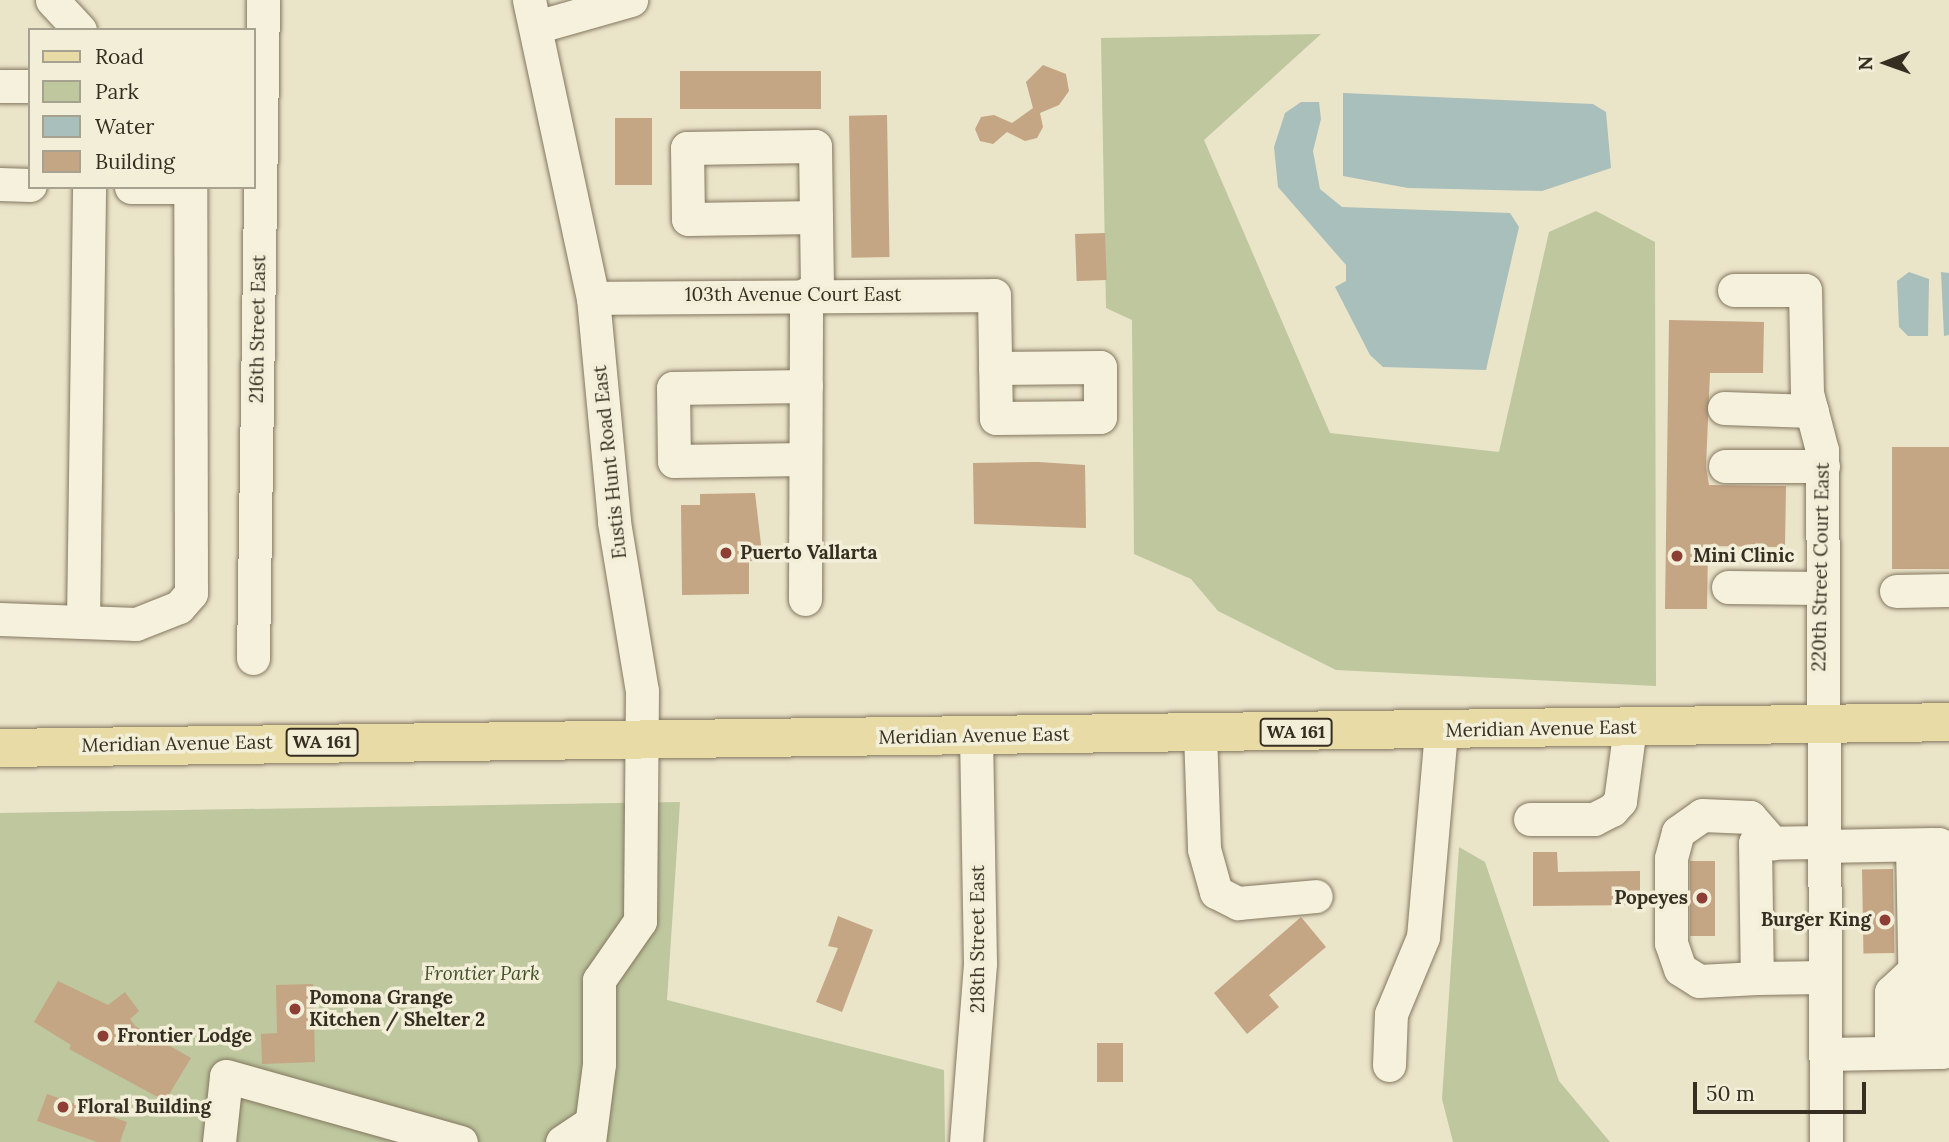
<!DOCTYPE html>
<style>
body{margin:0}
#map{position:relative;width:1949px;height:1142px;overflow:hidden;background:#eae4c9;font-family:Lora,serif}
div>[style]{position:absolute}
.green>*{inset:0;background:#bec79e}
.water>*{inset:0;background:#a9bfbb}
.building>*{inset:0;background:#c4a584;transform-origin:0 0}
.roads{filter:drop-shadow(0 0 2px #847760) drop-shadow(0 0 2px #847760)}
.minor>*{height:33px;margin:-16.5px;padding:0 16.5px;transform-origin:16.5px;border-radius:16.5px;background:#f5f1dc}
.major>*{height:38px;margin:-19px;padding:0 19px;transform-origin:19px;border-radius:19px;background:#e8dba6}
.dots>*{width:19px;height:19px;translate:-50% -50%;box-sizing:border-box;border:4px solid #f2eed8;border-radius:50%}
span{translate:-50% -50%;white-space:nowrap;text-align:center;line-height:1.15;-webkit-text-stroke:7px #f2eed8;paint-order:stroke}
.shield-label span{padding:2px 5px;background:#f2eed8;border:2px solid;border-radius:5px;-webkit-text-stroke-width:0}
.shield-label{font-size:18px;color:#372e22;font-weight:700}
.street-label{font-size:19px;color:#372e22}
.poi-label{font-size:19px;color:#372e22;font-weight:700}
.left{translate:0 -50%;text-align:left}
.right{translate:-100% -50%;text-align:right}
.park-label{font-size:19px;color:#43512b;font-style:italic}
.legend{position:absolute;left:28px;top:28px;width:228px;height:161px;box-sizing:border-box;background:#f2eed8;border:2px solid #a7a18f;margin:0;padding:9px 12px;list-style:none;font-size:21px;color:#372e22}
.legend li{display:flex;align-items:center;gap:14px;height:35px}
.legend b{width:35px;border:2px solid #a7a18f}
.north{position:absolute;left:1851px;top:28px;width:70px;height:70px;-webkit-text-stroke:5px #f2eed8;paint-order:stroke;rotate:269deg;font-size:19px;font-weight:700;line-height:28px;text-align:center;color:#372e22}
.north::after{content:'';display:block;margin:auto;width:24px;height:32px;background:#372e22;clip-path:polygon(50% 0,100% 100%,50% 72%,0 100%)}
.scale{position:absolute;left:1693px;top:1082px;width:173px;height:32px;box-sizing:border-box;border:4px solid #372e22;border-top:0;padding-left:9px;font-size:21px;line-height:24px;white-space:nowrap;color:#372e22;-webkit-text-stroke:5px #f2eed8;paint-order:stroke}
</style>
<div id="map">
<div class="green">
<div style="clip-path:polygon(1321px 34px,1204px 140px,1330px 433px,1499px 452px,1549px 232px,1596px 211px,1655px 242px,1656px 686px,1336px 670px,1218px 611px,1191px 579px,1134px 554px,1132px 320px,1106px 308px,1101px 38px)"></div>
<div style="clip-path:polygon(680px 802px,667px 1000px,944px 1070px,945px 1142px,0 1142px,0 813px)"></div>
<div style="clip-path:polygon(1459px 847px,1485px 862px,1559px 1081px,1610px 1142px,1453px 1142px,1442px 1099px)"></div>
</div>
<div class="water">
<div style="clip-path:polygon(1343px 93px,1593px 104px,1606px 112px,1611px 168px,1542px 191px,1408px 188px,1343px 176px)"></div>
<div style="clip-path:polygon(1301px 102px,1319px 102px,1321px 119px,1313px 151px,1320px 189px,1342px 207px,1510px 213px,1519px 227px,1486px 370px,1383px 367px,1370px 355px,1335px 287px,1346px 281px,1346px 265px,1278px 187px,1274px 147px,1285px 113px)"></div>
<div style="clip-path:polygon(1909px 272px,1929px 279px,1928px 336px,1908px 336px,1899px 327px,1897px 281px)"></div>
<div style="clip-path:polygon(1941px 272px,1949px 273px,1949px 335px,1944px 336px)"></div>
</div>
<div class="building">
<div style="clip-path:polygon(1043px 65px,1066px 74px,1069px 91px,1059px 105px,1040px 113px,1043px 127px,1037px 138px,1025px 141px,1007px 132px,993px 144px,980px 141px,975px 129px,981px 117px,994px 115px,1012px 123px,1033px 108px,1026px 82px)"></div>
<div style="left:821px;top:71px;width:38px;height:141px;rotate:90deg"></div>
<div style="left:887px;top:115px;width:142px;height:38px;rotate:89deg"></div>
<div style="left:652px;top:118px;width:67px;height:37px;rotate:90deg"></div>
<div style="left:1105px;top:233px;width:47px;height:30px;rotate:88deg"></div>
<div style="clip-path:polygon(1669px 320px,1764px 322px,1763px 373px,1710px 373px,1706px 467px,1709px 485px,1786px 486px,1785px 547px,1708px 546px,1707px 609px,1665px 609px)"></div>
<div style="left:1949px;top:447px;width:122px;height:57px;rotate:90deg"></div>
<div style="clip-path:polygon(1038px 462px,1085px 465px,1086px 528px,974px 524px,973px 463px)"></div>
<div style="clip-path:polygon(755px 493px,763px 561px,749px 561px,749px 594px,682px 595px,681px 505px,700px 505px,700px 494px)"></div>
<div style="clip-path:polygon(1533px 852px,1557px 852px,1558px 872px,1640px 871px,1640px 905px,1533px 906px)"></div>
<div style="left:1690px;top:861px;width:25px;height:75px"></div>
<div style="left:1893px;top:869px;width:84px;height:31px;rotate:89deg"></div>
<div style="clip-path:polygon(838px 916px,873px 930px,842px 1012px,816px 1002px,838px 948px,828px 946px)"></div>
<div style="clip-path:polygon(1301px 917px,1326px 947px,1269px 995px,1279px 1007px,1247px 1034px,1214px 993px)"></div>
<div style="clip-path:polygon(58px 981px,108px 1005px,125px 992px,139px 1011px,130px 1019px,135px 1026px,191px 1058px,165px 1101px,69px 1049px,71px 1045px,34px 1022px)"></div>
<div style="clip-path:polygon(313px 984px,315px 1062px,262px 1064px,261px 1034px,277px 1033px,276px 985px)"></div>
<div style="left:1097px;top:1043px;width:26px;height:39px"></div>
<div style="clip-path:polygon(47px 1094px,127px 1122px,120px 1142px,97px 1142px,37px 1121px)"></div>
</div>
<div class="roads">
<div class="minor">
<div style="left:52px;top:0;width:41px;rotate:47deg"></div>
<div style="left:529px;top:0;width:305px;rotate:77.9deg"></div>
<div style="left:593px;top:298px;width:225px;rotate:84.6deg"></div>
<div style="left:614px;top:522px;width:171px;rotate:80.6deg"></div>
<div style="left:642px;top:691px;width:230px;rotate:90.5deg"></div>
<div style="left:640px;top:921px;width:72px;rotate:124.8deg"></div>
<div style="left:599px;top:980px;width:84px;rotate:90deg"></div>
<div style="left:599px;top:1064px;width:79px;rotate:97.3deg"></div>
<div style="left:536px;top:27px;width:99px;rotate:-15.9deg"></div>
<div style="left:0;top:86px;width:30px"></div>
<div style="left:0;top:184px;width:30px;rotate:2deg"></div>
<div style="left:131px;top:187px;width:59px"></div>
<div style="left:816px;top:217px;width:128px;rotate:179.1deg"></div>
<div style="left:688px;top:219px;width:71px;rotate:-90.8deg"></div>
<div style="left:687px;top:148px;width:128px;rotate:-0.9deg"></div>
<div style="left:815px;top:146px;width:148px;rotate:89.2deg"></div>
<div style="left:1734px;top:290px;width:71px"></div>
<div style="left:1805px;top:290px;width:103px;rotate:88.9deg"></div>
<div style="left:1807px;top:393px;width:59px;rotate:75.3deg"></div>
<div style="left:1822px;top:450px;width:692px;rotate:89.67deg"></div>
<div style="left:593px;top:298px;width:401px;rotate:-0.4deg"></div>
<div style="left:994px;top:295px;width:123px;rotate:89.1deg"></div>
<div style="left:996px;top:418px;width:104px;rotate:-0.6deg"></div>
<div style="left:1100px;top:417px;width:50px;rotate:-90deg"></div>
<div style="left:1100px;top:367px;width:105px;rotate:179.5deg"></div>
<div style="left:1724px;top:408px;width:88px;rotate:2deg"></div>
<div style="left:805px;top:459px;width:131px;rotate:179.1deg"></div>
<div style="left:674px;top:461px;width:73px;rotate:-90.8deg"></div>
<div style="left:673px;top:388px;width:133px;rotate:-0.9deg"></div>
<div style="left:1725px;top:466px;width:98px"></div>
<div style="left:1728px;top:587px;width:93px;rotate:0.6deg"></div>
<div style="left:1896px;top:591px;width:53px;rotate:-1.1deg"></div>
<div style="left:805px;top:599px;width:305px;rotate:-89.8deg"></div>
<div style="left:0;top:619px;width:136px;rotate:2.1deg"></div>
<div style="left:136px;top:624px;width:46px;rotate:-21.6deg"></div>
<div style="left:179px;top:607px;width:18px;rotate:-49deg"></div>
<div style="left:191px;top:593px;width:404px;rotate:-90.1deg"></div>
<div style="left:83px;top:622px;width:435px;rotate:-89.2deg"></div>
<div style="left:253px;top:658px;width:658px;rotate:-89.13deg"></div>
<div style="left:1200px;top:733px;width:116px;rotate:88deg"></div>
<div style="left:1204px;top:849px;width:45px;rotate:74.4deg"></div>
<div style="left:1216px;top:892px;width:25px;rotate:27deg"></div>
<div style="left:1238px;top:903px;width:78px;rotate:-5.1deg"></div>
<div style="left:1530px;top:819px;width:64px"></div>
<div style="left:1594px;top:819px;width:20px;rotate:-27deg"></div>
<div style="left:1612px;top:810px;width:12px;rotate:-48deg"></div>
<div style="left:1620px;top:801px;width:75px;rotate:-82.3deg"></div>
<div style="left:1822px;top:842px;width:67px;rotate:179.1deg"></div>
<div style="left:1755px;top:843px;width:135px;rotate:89.2deg"></div>
<div style="left:1757px;top:978px;width:67px;rotate:-0.9deg"></div>
<div style="left:1939px;top:844px;width:208px;rotate:89.2deg"></div>
<div style="left:1912px;top:845px;width:207px;rotate:88.9deg"></div>
<div style="left:1822px;top:846px;width:111px;rotate:-1deg"></div>
<div style="left:1757px;top:978px;width:58px;rotate:177deg"></div>
<div style="left:1699px;top:981px;width:22px;rotate:-148deg"></div>
<div style="left:1680px;top:969px;width:28px;rotate:-109deg"></div>
<div style="left:1671px;top:943px;width:85px;rotate:-90deg"></div>
<div style="left:1671px;top:858px;width:27px;rotate:-75deg"></div>
<div style="left:1678px;top:832px;width:29px;rotate:-35deg"></div>
<div style="left:1702px;top:815px;width:48px;rotate:2.4deg"></div>
<div style="left:1750px;top:817px;width:35px;rotate:49deg"></div>
<div style="left:1891px;top:1052px;width:60px;rotate:-90deg"></div>
<div style="left:1891px;top:992px;width:33px;rotate:-43deg"></div>
<div style="left:1825px;top:1054px;width:113px;rotate:-1deg"></div>
<div style="left:1389px;top:1065px;width:51px;rotate:-87.8deg"></div>
<div style="left:1391px;top:1014px;width:83px;rotate:-67.4deg"></div>
<div style="left:1423px;top:937px;width:207px;rotate:-85deg"></div>
<div style="left:219px;top:1142px;width:66px;rotate:-83.9deg"></div>
<div style="left:226px;top:1076px;width:244px;rotate:15.7deg"></div>
<div style="left:562px;top:1142px;width:32px;rotate:-34deg"></div>
<div style="left:966px;top:1142px;width:180px;rotate:-85.5deg"></div>
<div style="left:980px;top:963px;width:228px;rotate:-91deg"></div>
</div>
<div class="major">
<div style="left:0;top:748px;width:1949px;rotate:-0.76deg"></div>
</div>
</div>
<div class="dots">
<div style="left:726px;top:553px;background:#8d3f36"></div>
<div style="left:1677px;top:556px;background:#8d3f36"></div>
<div style="left:1702px;top:898px;background:#8d3f36"></div>
<div style="left:1885px;top:920px;background:#8d3f36"></div>
<div style="left:295px;top:1009px;background:#8d3f36"></div>
<div style="left:103px;top:1036px;background:#8d3f36"></div>
<div style="left:63px;top:1107px;background:#8d3f36"></div>
</div>
<div class="shield-label">
<span style="left:1296px;top:732px">WA 161</span>
<span style="left:322px;top:742px">WA 161</span>
</div>
<div class="street-label">
<span style="left:793px;top:295px">103th Avenue Court East</span>
<span style="left:258px;top:329px;rotate:-89deg">216th Street East</span>
<span style="left:610px;top:462px;rotate:-96deg">Eustis Hunt Road East</span>
<span style="left:1821px;top:567px;rotate:-89deg">220th Street Court East</span>
<span style="left:1541px;top:729px;rotate:-1deg">Meridian Avenue East</span>
<span style="left:974px;top:736px;rotate:-1deg">Meridian Avenue East</span>
<span style="left:177px;top:744px;rotate:-1deg">Meridian Avenue East</span>
<span style="left:978px;top:939px;rotate:-90deg">218th Street East</span>
</div>
<div class="poi-label">
<span class="left" style="left:740px;top:553px">Puerto Vallarta</span>
<span class="left" style="left:1693px;top:556px">Mini Clinic</span>
<span class="right" style="left:1688px;top:898px">Popeyes</span>
<span class="right" style="left:1871px;top:920px">Burger King</span>
<span class="left" style="left:309px;top:1009px">Pomona Grange<br>Kitchen / Shelter 2</span>
<span class="left" style="left:117px;top:1036px">Frontier Lodge</span>
<span class="left" style="left:77px;top:1107px">Floral Building</span>
</div>
<div class="park-label">
<span style="left:482px;top:974px">Frontier Park</span>
</div>
<ul class="legend">
<li><b style="height:9px;background:#e8dba6"></b>Road</li>
<li><b style="height:19px;background:#bec79e"></b>Park</li>
<li><b style="height:19px;background:#a9bfbb"></b>Water</li>
<li><b style="height:19px;background:#c4a584"></b>Building</li>
</ul>
<div class="north">N</div>
<div class="scale">50 m</div>
</div>
